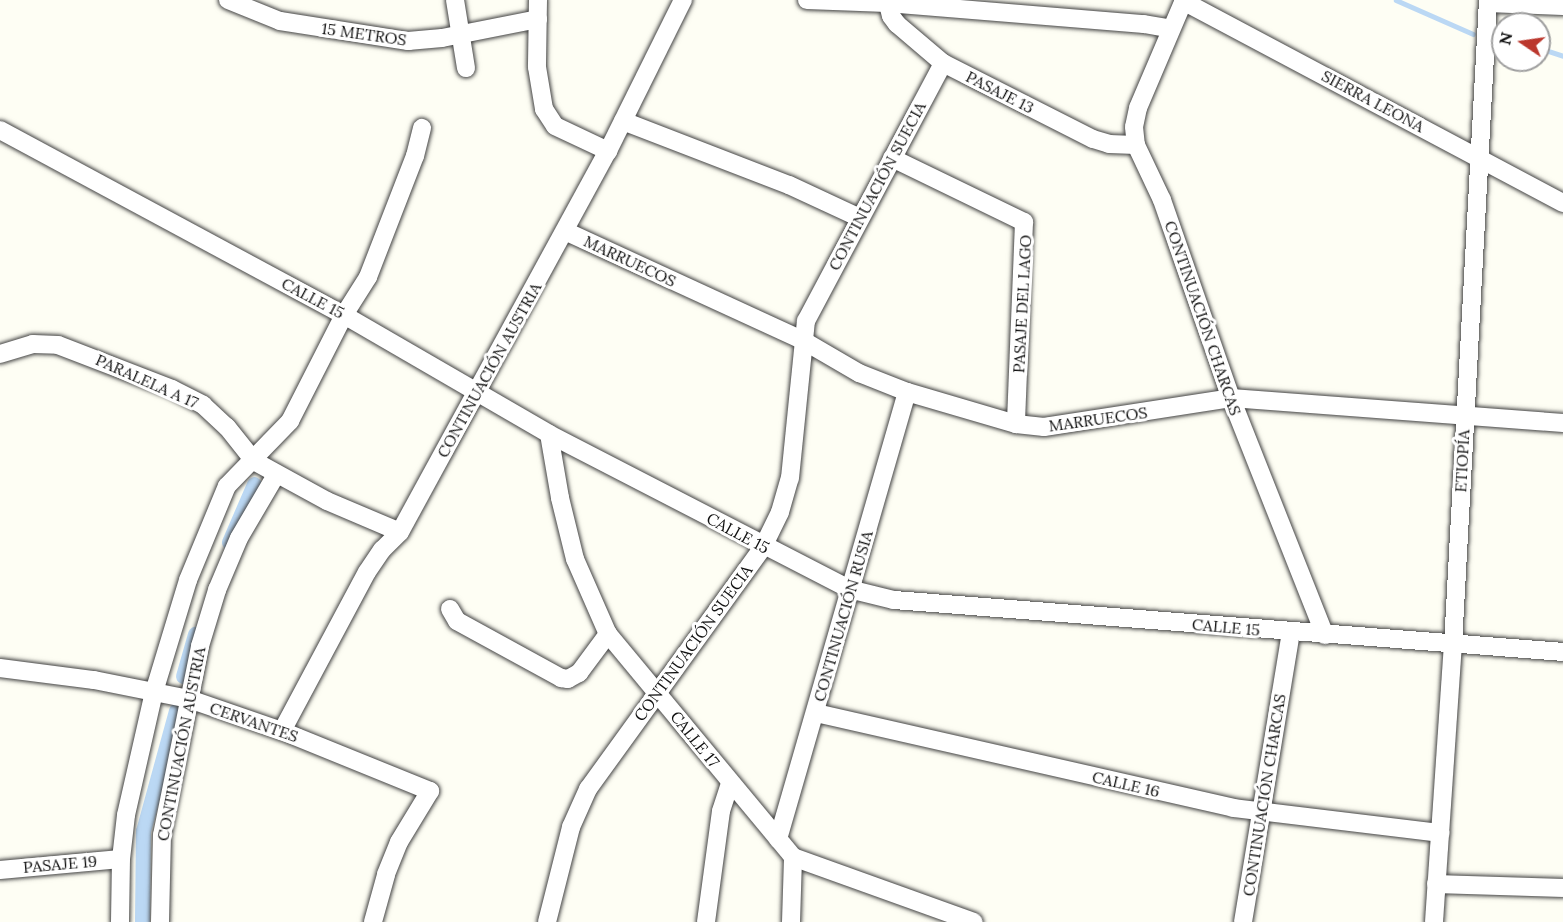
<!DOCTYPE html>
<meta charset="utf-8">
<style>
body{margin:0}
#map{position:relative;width:1563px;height:922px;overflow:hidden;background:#fefef4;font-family:Lora,serif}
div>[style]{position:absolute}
.stream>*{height:4.5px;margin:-2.25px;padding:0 2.25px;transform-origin:2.25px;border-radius:2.25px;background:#bbd8f4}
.canal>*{height:15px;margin:-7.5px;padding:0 7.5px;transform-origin:7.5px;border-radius:7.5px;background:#bbd8f4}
.roads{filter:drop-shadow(0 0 2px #434343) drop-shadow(0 0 2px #434343)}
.minor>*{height:18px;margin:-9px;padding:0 9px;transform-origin:9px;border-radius:9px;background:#fff}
span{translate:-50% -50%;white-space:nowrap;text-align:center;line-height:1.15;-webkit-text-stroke:6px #fff;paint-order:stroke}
.street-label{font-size:16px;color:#101010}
.north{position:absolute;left:1491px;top:12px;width:60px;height:60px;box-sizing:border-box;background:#fff;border:2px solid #9f9f9f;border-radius:50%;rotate:283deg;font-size:16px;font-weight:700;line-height:24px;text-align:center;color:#101010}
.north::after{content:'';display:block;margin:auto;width:21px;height:27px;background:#bb372d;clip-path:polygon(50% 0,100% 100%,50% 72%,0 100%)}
</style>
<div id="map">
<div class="stream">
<div style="left:1396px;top:0;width:84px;rotate:23.8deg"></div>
<div style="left:1500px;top:40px;width:3px;rotate:18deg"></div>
<div style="left:1539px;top:48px;width:25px;rotate:18deg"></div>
</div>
<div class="canal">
<div style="left:229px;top:542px;width:63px;rotate:-66.7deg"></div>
<div style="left:183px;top:676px;width:44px;rotate:-74.1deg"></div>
<div style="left:142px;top:922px;width:91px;rotate:-89.4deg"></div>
<div style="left:143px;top:831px;width:125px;rotate:-74.7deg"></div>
</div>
<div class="roads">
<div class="minor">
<div style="left:228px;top:0;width:56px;rotate:22deg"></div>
<div style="left:280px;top:21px;width:130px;rotate:8.9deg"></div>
<div style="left:408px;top:41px;width:34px;rotate:-5deg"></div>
<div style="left:442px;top:38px;width:98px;rotate:-11.2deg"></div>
<div style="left:455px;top:0;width:69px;rotate:80.8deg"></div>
<div style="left:538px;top:0;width:67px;rotate:90.9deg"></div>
<div style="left:537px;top:67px;width:43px;rotate:80.5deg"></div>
<div style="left:544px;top:109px;width:20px;rotate:57deg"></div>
<div style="left:555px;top:126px;width:59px;rotate:25.3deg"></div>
<div style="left:807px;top:0;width:80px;rotate:2.1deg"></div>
<div style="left:887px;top:3px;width:258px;rotate:4.7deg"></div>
<div style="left:1144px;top:24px;width:27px;rotate:10deg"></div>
<div style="left:887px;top:0;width:16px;rotate:76deg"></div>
<div style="left:891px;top:16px;width:10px;rotate:53deg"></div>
<div style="left:897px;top:24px;width:60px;rotate:40.3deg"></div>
<div style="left:943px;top:63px;width:168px;rotate:26.9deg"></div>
<div style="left:1093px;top:139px;width:17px;rotate:17deg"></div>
<div style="left:1109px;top:144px;width:27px;rotate:2deg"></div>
<div style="left:1184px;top:0;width:117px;rotate:113.1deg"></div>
<div style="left:1138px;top:108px;width:19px;rotate:102deg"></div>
<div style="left:1134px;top:127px;width:18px;rotate:84deg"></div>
<div style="left:1136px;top:145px;width:61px;rotate:64.7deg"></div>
<div style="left:1162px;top:200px;width:210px;rotate:70.8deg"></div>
<div style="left:1231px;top:398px;width:255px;rotate:68.4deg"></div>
<div style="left:1183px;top:1px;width:430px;rotate:28deg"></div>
<div style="left:1488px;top:3px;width:75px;rotate:2.3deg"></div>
<div style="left:623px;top:121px;width:178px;rotate:21.1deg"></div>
<div style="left:789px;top:185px;width:78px;rotate:24.9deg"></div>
<div style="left:0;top:130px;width:391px;rotate:28.3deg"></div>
<div style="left:344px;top:315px;width:237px;rotate:30.1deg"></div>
<div style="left:549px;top:434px;width:338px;rotate:27.3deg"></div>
<div style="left:849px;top:589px;width:46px;rotate:13.7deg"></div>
<div style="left:894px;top:600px;width:671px;rotate:4.44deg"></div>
<div style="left:892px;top:158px;width:147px;rotate:25.9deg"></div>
<div style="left:1024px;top:222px;width:202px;rotate:92.3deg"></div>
<div style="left:565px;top:231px;width:263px;rotate:24.7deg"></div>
<div style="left:804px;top:341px;width:64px;rotate:30.2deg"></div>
<div style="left:859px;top:373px;width:52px;rotate:21.6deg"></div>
<div style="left:907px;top:392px;width:114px;rotate:16.4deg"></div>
<div style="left:1016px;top:424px;width:28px;rotate:6deg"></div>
<div style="left:1044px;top:427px;width:189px;rotate:-8.8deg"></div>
<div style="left:1231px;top:398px;width:333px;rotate:4.3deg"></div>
<div style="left:0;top:354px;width:34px;rotate:-17deg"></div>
<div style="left:33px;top:344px;width:25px;rotate:2deg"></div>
<div style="left:58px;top:345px;width:122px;rotate:21.1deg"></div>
<div style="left:172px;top:389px;width:35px;rotate:27deg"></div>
<div style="left:203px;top:405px;width:33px;rotate:43deg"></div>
<div style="left:227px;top:427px;width:43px;rotate:51.5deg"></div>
<div style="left:254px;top:461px;width:83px;rotate:28.7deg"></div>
<div style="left:327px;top:501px;width:79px;rotate:23deg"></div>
<div style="left:549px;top:434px;width:65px;rotate:80.2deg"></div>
<div style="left:560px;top:498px;width:63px;rotate:76.2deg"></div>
<div style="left:575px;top:559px;width:82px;rotate:66.3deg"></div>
<div style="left:608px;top:634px;width:290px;rotate:50.3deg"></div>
<div style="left:793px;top:857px;width:192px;rotate:19.8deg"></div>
<div style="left:450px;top:609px;width:14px;rotate:60deg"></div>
<div style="left:457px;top:621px;width:119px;rotate:28.7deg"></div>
<div style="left:561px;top:678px;width:7px;rotate:8deg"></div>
<div style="left:568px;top:679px;width:13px;rotate:-29deg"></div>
<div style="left:579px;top:673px;width:49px;rotate:-53.4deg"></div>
<div style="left:0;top:668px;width:95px;rotate:7.3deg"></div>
<div style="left:94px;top:680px;width:97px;rotate:11.3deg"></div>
<div style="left:189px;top:699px;width:98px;rotate:19deg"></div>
<div style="left:282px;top:731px;width:160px;rotate:22.1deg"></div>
<div style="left:430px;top:791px;width:60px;rotate:121.3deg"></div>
<div style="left:399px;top:842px;width:35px;rotate:112deg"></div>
<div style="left:386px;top:875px;width:49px;rotate:105.5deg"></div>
<div style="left:816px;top:713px;width:428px;rotate:12.8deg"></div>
<div style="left:1233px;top:808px;width:209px;rotate:6.9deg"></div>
<div style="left:282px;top:731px;width:180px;rotate:-61.9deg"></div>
<div style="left:367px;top:572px;width:27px;rotate:-56deg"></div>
<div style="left:382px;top:550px;width:25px;rotate:-45deg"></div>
<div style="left:400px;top:532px;width:434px;rotate:-61.4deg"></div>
<div style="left:608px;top:151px;width:169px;rotate:-63.6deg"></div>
<div style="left:778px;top:839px;width:465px;rotate:-73.9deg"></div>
<div style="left:0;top:870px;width:121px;rotate:-5.2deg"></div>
<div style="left:1436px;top:884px;width:127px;rotate:1.8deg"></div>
<div style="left:120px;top:922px;width:63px;rotate:-89.1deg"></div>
<div style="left:121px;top:859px;width:44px;rotate:-83.5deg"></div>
<div style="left:126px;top:815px;width:126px;rotate:-77.2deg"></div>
<div style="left:154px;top:692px;width:117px;rotate:-73.1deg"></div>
<div style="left:188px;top:580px;width:102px;rotate:-67.5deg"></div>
<div style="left:227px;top:486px;width:91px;rotate:-45.9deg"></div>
<div style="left:290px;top:421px;width:119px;rotate:-63deg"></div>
<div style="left:344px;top:315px;width:45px;rotate:-57.7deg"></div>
<div style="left:368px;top:277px;width:130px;rotate:-68.8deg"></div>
<div style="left:415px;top:156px;width:29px;rotate:-76deg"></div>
<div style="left:160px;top:922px;width:87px;rotate:-88.7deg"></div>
<div style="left:162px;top:835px;width:193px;rotate:-78.6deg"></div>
<div style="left:200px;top:646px;width:59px;rotate:-73.1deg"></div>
<div style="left:217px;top:590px;width:56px;rotate:-67.1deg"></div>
<div style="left:239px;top:538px;width:73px;rotate:-59.6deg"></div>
<div style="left:547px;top:922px;width:98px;rotate:-75.8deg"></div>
<div style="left:571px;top:827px;width:42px;rotate:-65.9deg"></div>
<div style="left:588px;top:789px;width:299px;rotate:-54.1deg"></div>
<div style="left:763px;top:547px;width:39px;rotate:-64deg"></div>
<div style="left:780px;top:512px;width:35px;rotate:-74deg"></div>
<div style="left:790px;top:478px;width:158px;rotate:-84.2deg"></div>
<div style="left:806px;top:321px;width:292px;rotate:-62deg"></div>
<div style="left:706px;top:922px;width:112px;rotate:-82.3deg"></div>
<div style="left:721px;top:811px;width:29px;rotate:-72deg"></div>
<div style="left:791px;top:922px;width:65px;rotate:-88.2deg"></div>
<div style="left:1243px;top:922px;width:294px;rotate:-80.6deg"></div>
<div style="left:1434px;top:922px;width:278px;rotate:-86.1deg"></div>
<div style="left:1453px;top:645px;width:646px;rotate:-86.89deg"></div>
</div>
</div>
<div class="street-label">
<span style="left:364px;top:34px;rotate:8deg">15 METROS</span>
<span style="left:1000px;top:92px;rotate:27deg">PASAJE 13</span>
<span style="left:1373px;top:101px;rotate:28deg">SIERRA LEONA</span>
<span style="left:877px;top:186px;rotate:-62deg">CONTINUACIÓN SUECIA</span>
<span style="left:630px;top:261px;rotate:25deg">MARRUECOS</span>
<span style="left:313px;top:298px;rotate:28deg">CALLE 15</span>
<span style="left:1022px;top:304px;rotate:-87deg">PASAJE DEL LAGO</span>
<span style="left:1203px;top:318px;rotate:71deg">CONTINUACIÓN CHARCAS</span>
<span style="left:489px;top:370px;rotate:-61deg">CONTINUACIÓN AUSTRIA</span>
<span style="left:147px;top:381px;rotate:24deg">PARALELA A 17</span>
<span style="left:1098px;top:419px;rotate:-8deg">MARRUECOS</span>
<span style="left:1462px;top:461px;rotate:-87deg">ETIOPÍA</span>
<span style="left:738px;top:533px;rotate:28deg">CALLE 15</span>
<span style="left:843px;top:616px;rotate:-74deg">CONTINUACIÓN RUSIA</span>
<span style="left:1226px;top:627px;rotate:5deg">CALLE 15</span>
<span style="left:693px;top:643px;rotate:-54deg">CONTINUACIÓN SUECIA</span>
<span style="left:254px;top:722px;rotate:19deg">CERVANTES</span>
<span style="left:695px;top:739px;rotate:51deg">CALLE 17</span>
<span style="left:181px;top:744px;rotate:-79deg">CONTINUACIÓN AUSTRIA</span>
<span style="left:1126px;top:784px;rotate:13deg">CALLE 16</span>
<span style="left:1264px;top:795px;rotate:-81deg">CONTINUACIÓN CHARCAS</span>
<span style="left:60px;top:864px;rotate:-5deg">PASAJE 19</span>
</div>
<div class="north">N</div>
</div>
